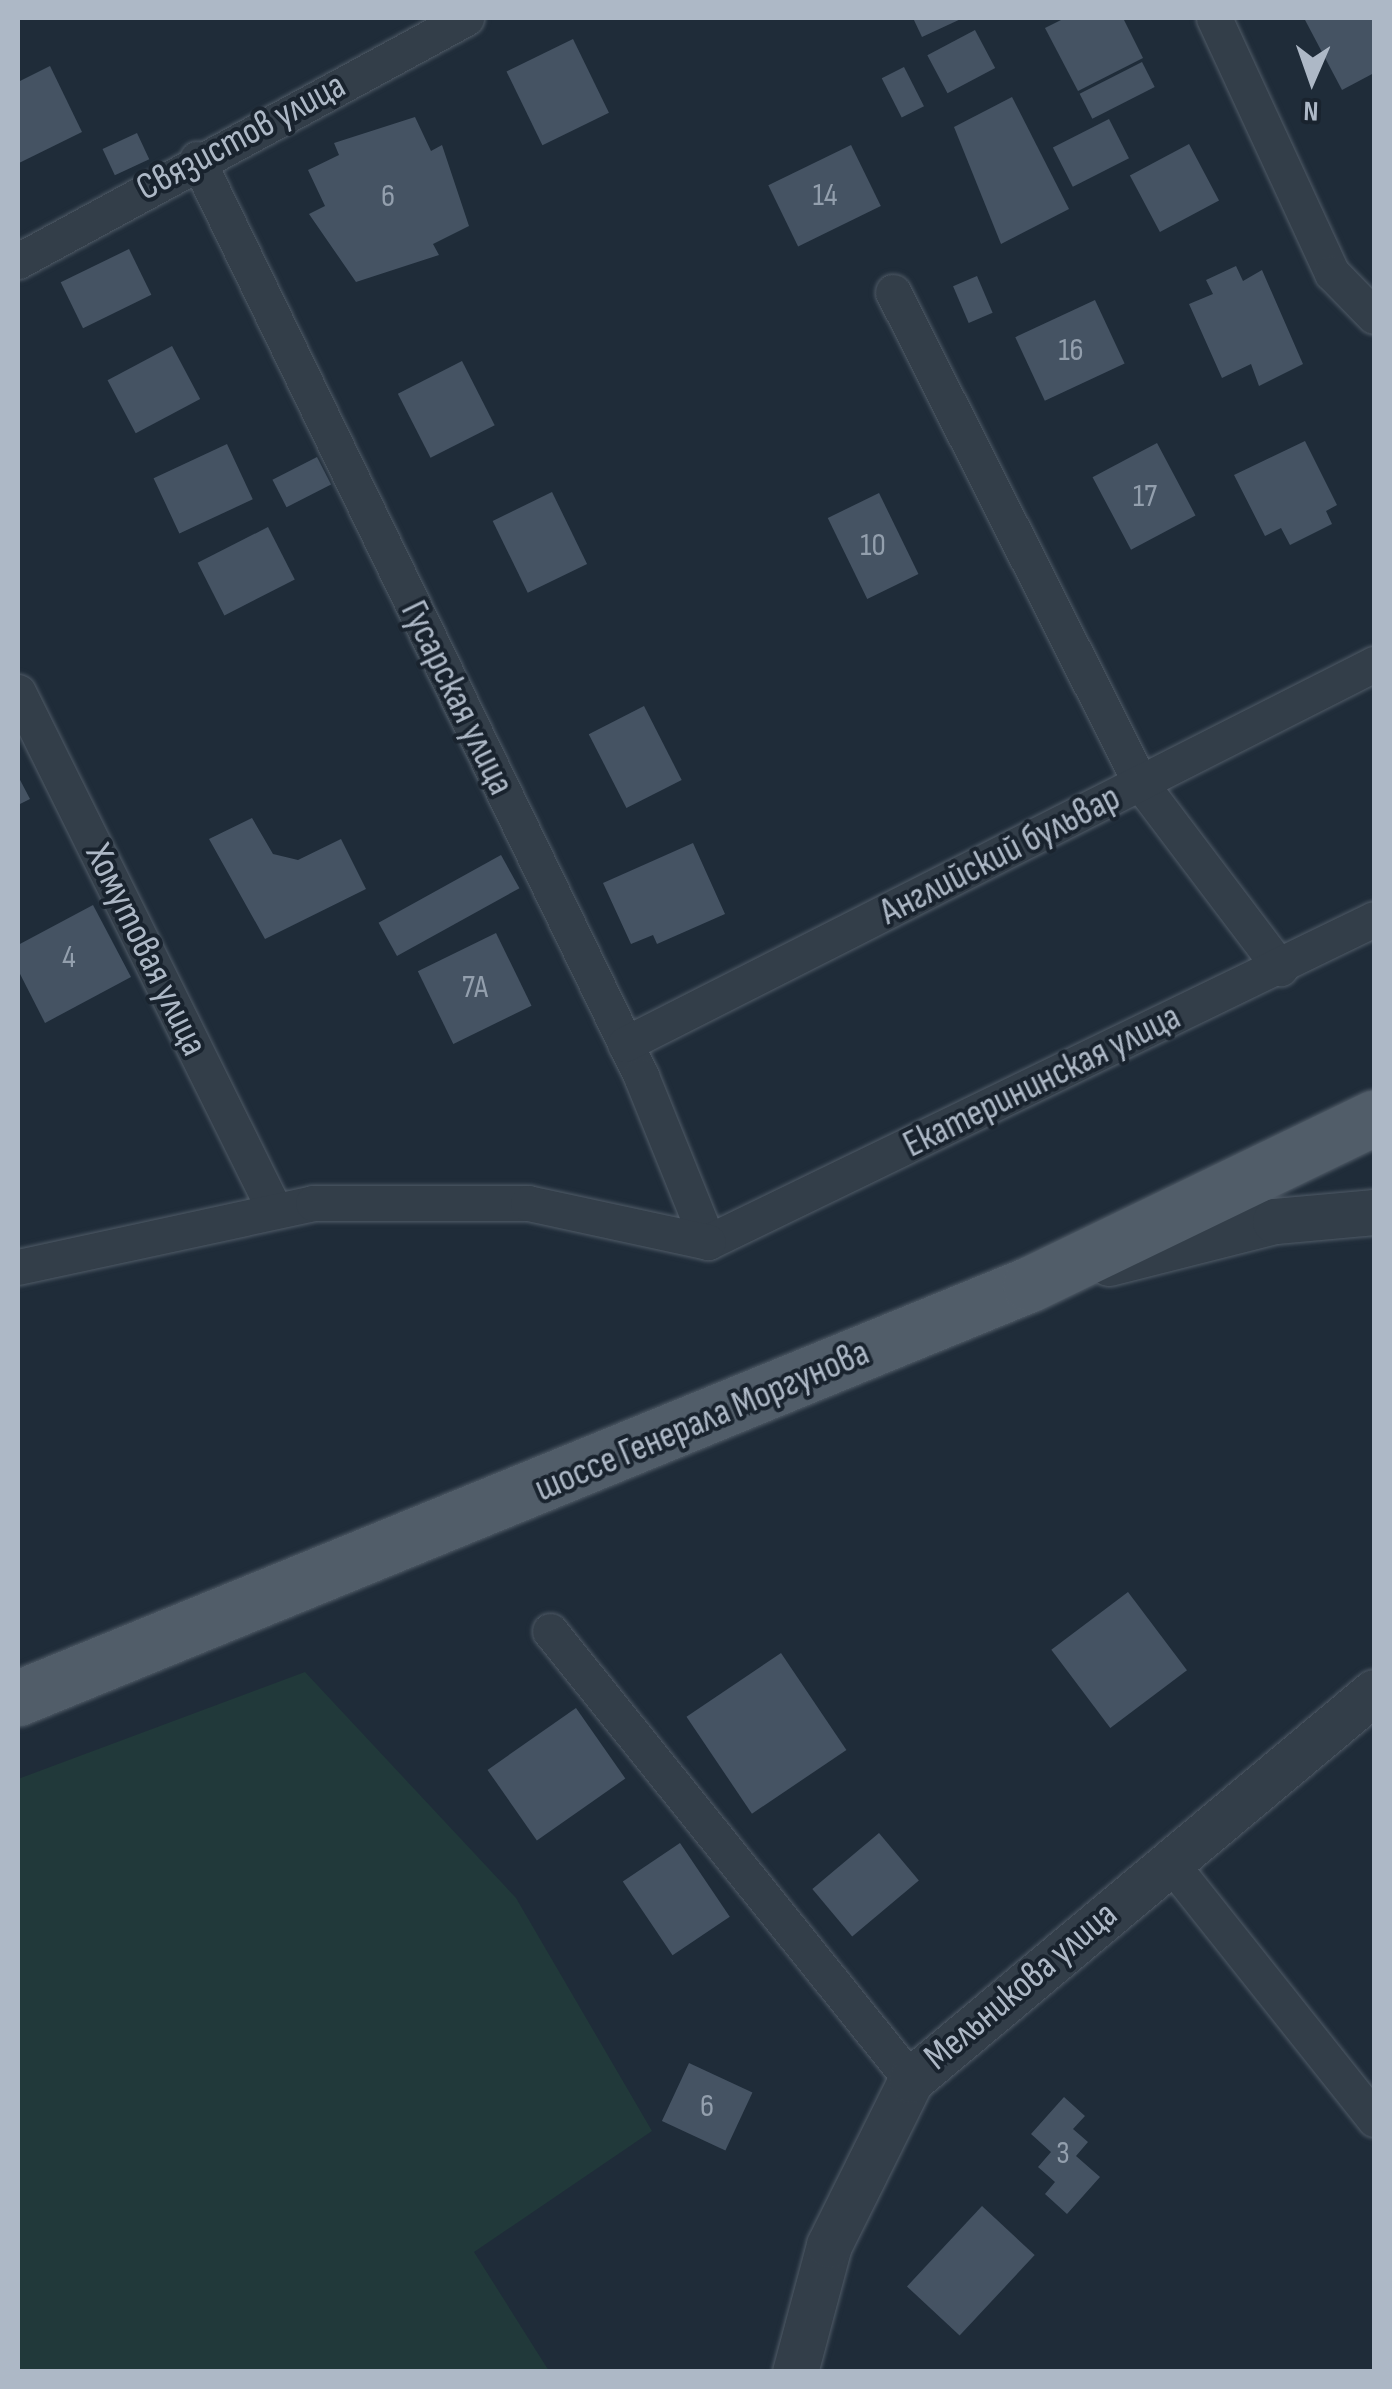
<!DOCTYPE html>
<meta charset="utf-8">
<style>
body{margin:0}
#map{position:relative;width:1392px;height:2389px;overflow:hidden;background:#1f2c39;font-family:"Sofia Sans Condensed",sans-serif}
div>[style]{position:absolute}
.green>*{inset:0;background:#21393a}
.building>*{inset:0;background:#455363;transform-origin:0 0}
.roads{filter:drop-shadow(0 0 2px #505b67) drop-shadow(0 0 2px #505b67)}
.minor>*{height:35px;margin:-17.5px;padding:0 17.5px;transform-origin:17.5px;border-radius:17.5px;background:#333e49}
.tertiary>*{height:45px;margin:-22.5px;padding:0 22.5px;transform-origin:22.5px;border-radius:22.5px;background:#333e49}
.primary>*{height:55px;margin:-27.5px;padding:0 27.5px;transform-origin:27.5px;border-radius:27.5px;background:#515d69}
span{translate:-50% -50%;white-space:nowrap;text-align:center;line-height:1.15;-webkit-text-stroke:8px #19232e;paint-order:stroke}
.number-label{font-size:32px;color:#939fad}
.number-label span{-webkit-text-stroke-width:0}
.street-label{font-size:38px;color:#adb8c6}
.frame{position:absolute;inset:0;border:20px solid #adb8c6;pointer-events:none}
.north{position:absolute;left:1262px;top:30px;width:100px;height:100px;-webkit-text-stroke:8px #19232e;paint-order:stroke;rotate:182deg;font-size:28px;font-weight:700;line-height:40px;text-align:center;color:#adb8c6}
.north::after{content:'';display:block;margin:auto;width:35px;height:45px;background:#adb8c6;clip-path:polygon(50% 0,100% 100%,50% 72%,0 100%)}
</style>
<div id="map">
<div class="green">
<div style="clip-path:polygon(305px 1672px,516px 1898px,652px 2131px,474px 2252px,549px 2371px,18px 2371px,18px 1779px)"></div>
</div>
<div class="building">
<div style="clip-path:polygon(913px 18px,963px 18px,922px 37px)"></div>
<div style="clip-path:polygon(1065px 18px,1123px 18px,1143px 58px,1078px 91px,1045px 28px)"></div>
<div style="clip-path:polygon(1304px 18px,1374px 18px,1374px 73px,1342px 90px)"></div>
<div style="left:975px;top:30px;width:43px;height:54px;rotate:62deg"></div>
<div style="left:573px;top:39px;width:82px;height:74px;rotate:64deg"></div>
<div style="left:1142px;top:62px;width:28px;height:70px;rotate:63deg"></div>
<div style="clip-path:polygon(50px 66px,82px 132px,19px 163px,18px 82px)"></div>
<div style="left:904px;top:67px;width:44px;height:25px;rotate:63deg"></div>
<div style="clip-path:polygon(1012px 97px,1069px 209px,1001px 244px,954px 127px)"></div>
<div style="clip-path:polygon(415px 117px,431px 151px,442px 145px,469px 226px,433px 244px,439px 255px,356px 282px,309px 214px,325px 206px,308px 170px,339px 155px,334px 143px)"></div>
<div style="left:1109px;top:119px;width:44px;height:63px;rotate:63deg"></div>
<div style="left:137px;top:133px;width:29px;height:38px;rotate:65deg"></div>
<div style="left:1189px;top:144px;width:64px;height:67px;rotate:62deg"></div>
<div style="left:851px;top:145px;width:68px;height:92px;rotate:64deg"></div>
<div style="left:129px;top:249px;width:51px;height:76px;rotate:64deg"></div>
<div style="clip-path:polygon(1236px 266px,1243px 281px,1262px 270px,1303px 364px,1259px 386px,1251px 364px,1222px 378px,1189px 304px,1213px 294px,1206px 280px)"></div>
<div style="left:977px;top:276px;width:40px;height:26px;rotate:67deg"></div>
<div style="left:1095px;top:300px;width:70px;height:88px;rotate:65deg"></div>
<div style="left:172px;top:346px;width:60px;height:73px;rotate:62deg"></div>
<div style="left:462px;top:361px;width:72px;height:72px;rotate:63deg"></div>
<div style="clip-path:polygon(1305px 441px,1337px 505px,1326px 511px,1332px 524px,1290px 545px,1281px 528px,1265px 536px,1234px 475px)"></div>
<div style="left:1157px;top:443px;width:82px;height:73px;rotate:62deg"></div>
<div style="left:227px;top:444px;width:61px;height:81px;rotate:65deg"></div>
<div style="left:317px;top:457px;width:31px;height:50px;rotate:63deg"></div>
<div style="left:552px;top:492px;width:80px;height:66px;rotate:64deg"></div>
<div style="left:879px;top:493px;width:90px;height:57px;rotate:64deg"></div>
<div style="left:268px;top:527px;width:59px;height:79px;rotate:63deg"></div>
<div style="left:644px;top:706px;width:83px;height:62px;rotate:63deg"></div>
<div style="clip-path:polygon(18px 776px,30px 799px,18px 805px)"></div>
<div style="clip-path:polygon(252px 818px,273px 854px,298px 860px,341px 839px,366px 889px,265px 939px,209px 839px)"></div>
<div style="clip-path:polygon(693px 843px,725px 914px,657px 944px,653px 935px,631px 944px,603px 883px)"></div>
<div style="left:501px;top:855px;width:38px;height:140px;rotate:61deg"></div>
<div style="clip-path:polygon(93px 905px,131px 977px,45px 1023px,18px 970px,18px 945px)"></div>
<div style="left:496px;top:933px;width:81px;height:87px;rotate:64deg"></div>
<div style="left:1128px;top:1592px;width:98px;height:96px;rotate:53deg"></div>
<div style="left:781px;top:1653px;width:117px;height:114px;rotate:56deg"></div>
<div style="left:576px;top:1708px;width:86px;height:108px;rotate:55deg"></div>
<div style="left:879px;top:1833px;width:62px;height:87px;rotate:50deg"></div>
<div style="left:680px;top:1843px;width:89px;height:69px;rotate:56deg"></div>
<div style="left:689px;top:2063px;width:70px;height:64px;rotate:25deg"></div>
<div style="clip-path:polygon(1064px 2097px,1085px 2116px,1073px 2129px,1088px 2142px,1076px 2156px,1100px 2177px,1067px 2214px,1045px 2194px,1055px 2182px,1038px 2167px,1051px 2152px,1031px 2134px)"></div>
<div style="left:982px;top:2206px;width:72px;height:110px;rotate:43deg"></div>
</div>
<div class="roads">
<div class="minor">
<div style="left:1214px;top:18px;width:281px;rotate:65.2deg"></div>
<div style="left:1332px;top:273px;width:60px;rotate:45.7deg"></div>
<div style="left:197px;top:159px;width:1019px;rotate:64.16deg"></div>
<div style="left:641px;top:1076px;width:179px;rotate:68deg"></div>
<div style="left:18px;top:261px;width:510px;rotate:-28.48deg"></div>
<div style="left:893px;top:292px;width:551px;rotate:63.25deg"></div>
<div style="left:1141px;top:784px;width:231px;rotate:52.9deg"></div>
<div style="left:18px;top:692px;width:577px;rotate:63.66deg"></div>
<div style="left:625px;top:1044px;width:840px;rotate:-26.9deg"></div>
<div style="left:708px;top:1242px;width:740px;rotate:-25.87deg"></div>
<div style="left:18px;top:1267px;width:302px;rotate:-12.2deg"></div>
<div style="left:313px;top:1203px;width:215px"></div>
<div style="left:528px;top:1203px;width:184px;rotate:12.2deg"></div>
<div style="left:550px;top:1631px;width:576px;rotate:51.2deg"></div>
<div style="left:1169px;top:1861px;width:330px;rotate:51.5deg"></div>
</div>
<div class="tertiary">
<div style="left:1109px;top:1263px;width:171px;rotate:-14.2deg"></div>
<div style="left:1275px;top:1221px;width:99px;rotate:-5.2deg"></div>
<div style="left:795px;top:2372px;width:131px;rotate:-75deg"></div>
<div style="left:829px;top:2245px;width:184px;rotate:-63.6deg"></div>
<div style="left:911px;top:2080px;width:604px;rotate:-39.96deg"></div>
</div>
<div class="primary">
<div style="left:18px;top:1698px;width:1093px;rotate:-22.25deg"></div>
<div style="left:1030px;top:1284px;width:382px;rotate:-25.8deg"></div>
</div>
</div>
<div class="number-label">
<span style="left:825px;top:196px">14</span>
<span style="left:388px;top:197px">6</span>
<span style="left:1071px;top:351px">16</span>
<span style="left:1145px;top:497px">17</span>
<span style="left:873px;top:546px">10</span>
<span style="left:69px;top:958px">4</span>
<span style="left:475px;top:988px">7А</span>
<span style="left:707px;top:2107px">6</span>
<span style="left:1063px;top:2154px">3</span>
</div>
<div class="street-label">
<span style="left:241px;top:137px;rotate:-28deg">Связистов улица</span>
<span style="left:457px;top:698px;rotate:64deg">Гусарская улица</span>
<span style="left:1000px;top:855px;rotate:-27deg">Английский бульвар</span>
<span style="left:146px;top:950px;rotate:64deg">Хомутовая улица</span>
<span style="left:1042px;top:1081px;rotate:-26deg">Екатерининская улица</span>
<span style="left:702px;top:1421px;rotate:-23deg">шоссе Генерала Моргунова</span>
<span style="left:1021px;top:1986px;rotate:-40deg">Мельникова улица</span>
</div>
<div class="frame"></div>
<div class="north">N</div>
</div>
